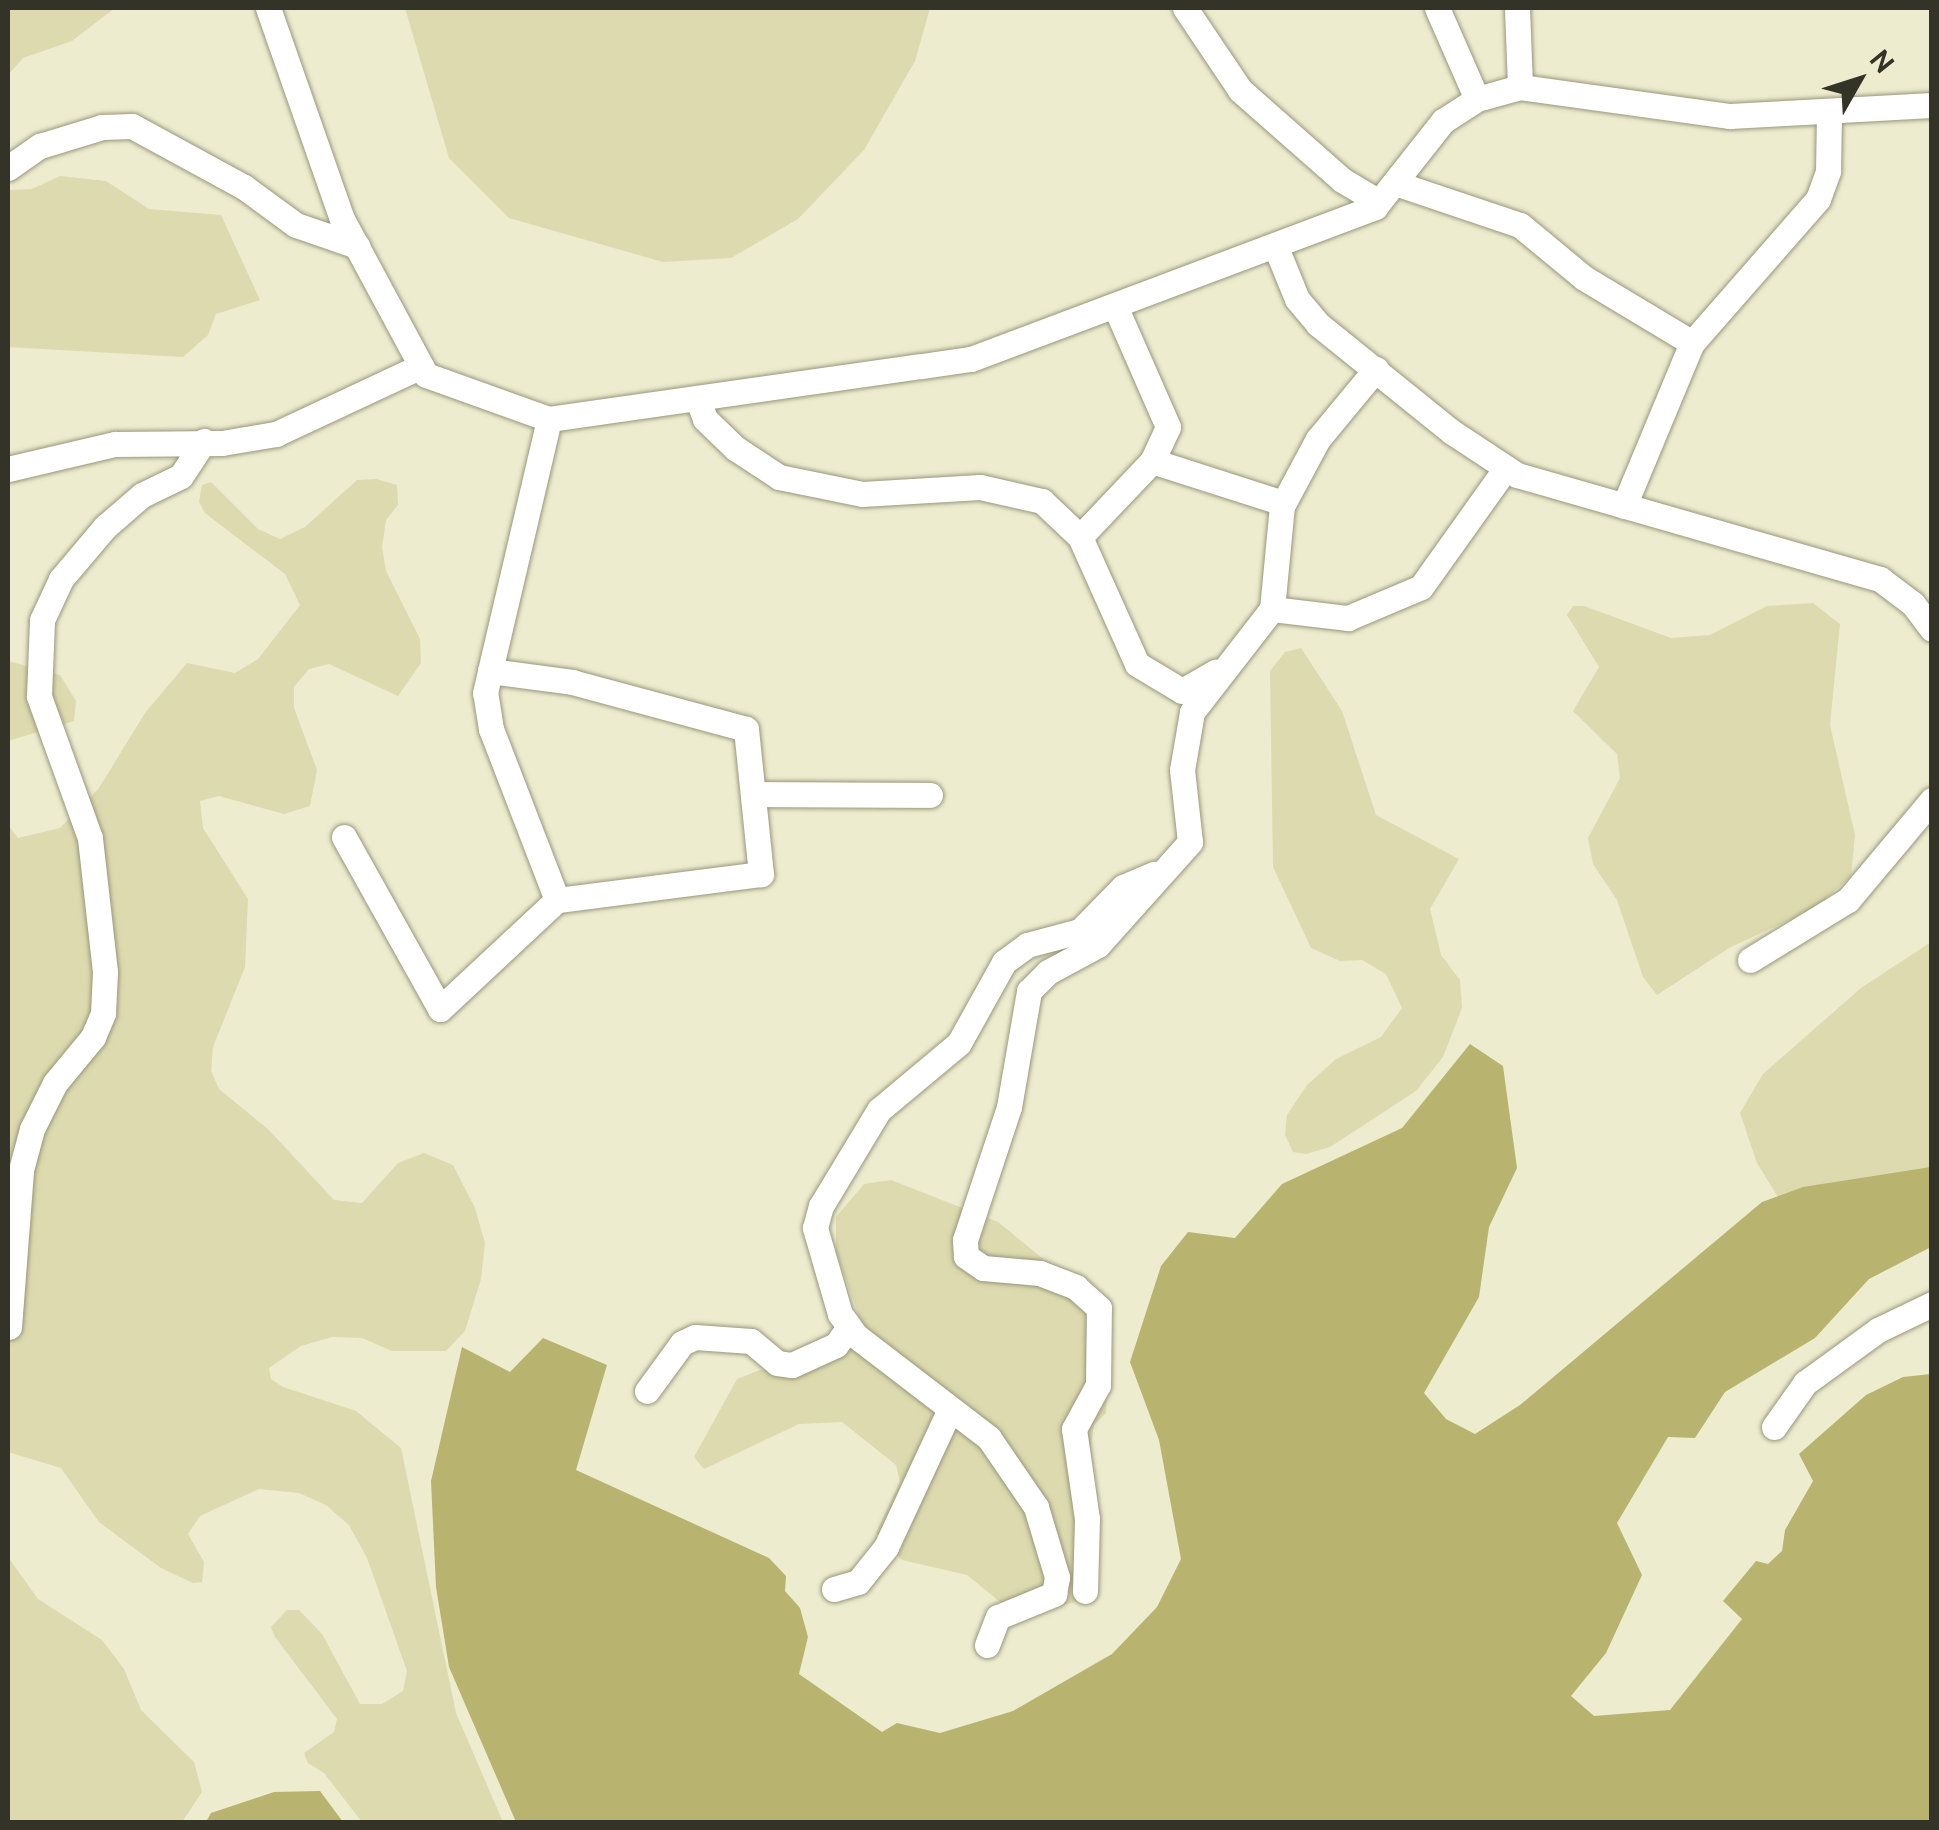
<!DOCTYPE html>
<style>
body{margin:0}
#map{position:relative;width:1939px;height:1830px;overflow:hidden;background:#edeccf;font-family:Cabin,sans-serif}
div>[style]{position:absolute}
.green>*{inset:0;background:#dcdaae}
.water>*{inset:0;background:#b8b46f}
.roads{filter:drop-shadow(0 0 2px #98977c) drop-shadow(0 0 2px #98977c)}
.street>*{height:25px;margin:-12.5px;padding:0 12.5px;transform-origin:12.5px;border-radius:12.5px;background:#fff}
span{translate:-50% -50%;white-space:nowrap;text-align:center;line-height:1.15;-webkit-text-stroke:8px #edeccf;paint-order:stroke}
.frame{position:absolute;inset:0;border:10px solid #343328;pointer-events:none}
.north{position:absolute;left:1809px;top:30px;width:100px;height:100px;-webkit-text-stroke:8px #edeccf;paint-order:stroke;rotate:51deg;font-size:28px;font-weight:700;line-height:40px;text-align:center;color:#343328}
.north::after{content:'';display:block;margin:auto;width:35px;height:45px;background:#343328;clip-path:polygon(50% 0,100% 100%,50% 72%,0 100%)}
</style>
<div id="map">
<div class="green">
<div style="clip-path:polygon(8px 8px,115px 8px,72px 41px,23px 58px,8px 75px)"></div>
<div style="clip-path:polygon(405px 8px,930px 8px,915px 61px,864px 150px,798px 219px,731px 258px,663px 262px,509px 218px,449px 158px)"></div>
<div style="clip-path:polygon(60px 176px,106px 181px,149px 209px,221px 215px,260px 300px,216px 314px,208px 335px,183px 357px,8px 347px,8px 190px,32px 189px)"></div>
<div style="clip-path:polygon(376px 479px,397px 485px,398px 505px,386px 520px,382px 547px,386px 571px,420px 639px,421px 663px,398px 696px,329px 664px,309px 669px,294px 687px,294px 708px,317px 770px,310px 806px,284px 814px,219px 796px,200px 801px,203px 828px,248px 899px,245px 967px,213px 1047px,211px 1071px,219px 1089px,269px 1130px,334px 1200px,362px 1203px,398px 1163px,424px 1153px,453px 1165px,475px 1208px,485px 1243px,481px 1279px,465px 1331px,446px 1351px,392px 1351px,362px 1338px,332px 1337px,301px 1346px,269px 1368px,271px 1379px,283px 1387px,356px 1411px,401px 1448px,456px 1713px,503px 1822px,362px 1822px,324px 1773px,308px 1763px,304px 1753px,334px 1732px,337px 1719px,275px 1637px,271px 1627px,287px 1610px,299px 1610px,322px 1634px,360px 1704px,382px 1704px,403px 1691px,407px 1671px,367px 1558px,349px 1525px,326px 1505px,299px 1493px,259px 1489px,200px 1516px,188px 1534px,204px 1562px,202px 1582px,193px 1583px,161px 1568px,99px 1522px,61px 1468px,8px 1452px,8px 825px,18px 838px,60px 828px,99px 788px,145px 713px,187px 663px,235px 673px,258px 659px,300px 605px,285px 574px,205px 513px,199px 502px,202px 485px,211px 482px,258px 529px,280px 539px,305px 527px,357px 480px)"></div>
<div style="clip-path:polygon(1813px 603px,1840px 624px,1830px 725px,1855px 835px,1851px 876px,1815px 908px,1729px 948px,1657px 995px,1643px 977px,1617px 900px,1593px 864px,1588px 838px,1620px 778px,1617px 754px,1573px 711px,1599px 667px,1567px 615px,1573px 606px,1584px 606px,1671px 638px,1710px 635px,1767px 606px)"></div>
<div style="clip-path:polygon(1301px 648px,1342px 711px,1376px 815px,1459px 859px,1430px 909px,1441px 955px,1460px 980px,1462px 1008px,1443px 1057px,1416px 1091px,1330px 1147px,1306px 1154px,1293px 1152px,1285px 1135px,1287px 1115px,1307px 1085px,1336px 1059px,1381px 1037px,1402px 1008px,1386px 974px,1362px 960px,1340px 961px,1311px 948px,1273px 867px,1270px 671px,1285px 652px)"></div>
<div style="clip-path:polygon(8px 661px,60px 675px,76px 701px,74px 721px,8px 741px)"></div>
<div style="clip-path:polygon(1931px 942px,1931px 1241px,1792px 1220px,1757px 1163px,1740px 1113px,1763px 1074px,1861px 988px)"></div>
<div style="clip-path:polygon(891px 1180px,998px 1222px,1111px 1314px,1106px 1413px,1094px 1425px,1089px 1459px,1082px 1600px,1020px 1618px,967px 1575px,902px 1560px,876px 1533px,900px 1482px,896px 1465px,842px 1422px,799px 1424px,704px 1469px,694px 1457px,737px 1379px,760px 1370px,824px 1366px,864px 1330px,836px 1252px,836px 1217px,864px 1184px)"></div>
<div style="clip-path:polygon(8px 1557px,38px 1599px,102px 1640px,124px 1669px,141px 1710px,194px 1762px,202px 1792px,182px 1822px,8px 1822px)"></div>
</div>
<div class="water">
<div style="clip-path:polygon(1470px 1044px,1503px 1066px,1517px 1168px,1489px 1227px,1479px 1297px,1424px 1393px,1446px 1419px,1475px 1434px,1520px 1405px,1762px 1202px,1803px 1187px,1931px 1167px,1931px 1247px,1869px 1279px,1815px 1338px,1725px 1392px,1695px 1438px,1668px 1437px,1617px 1523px,1642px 1575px,1606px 1653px,1571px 1696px,1594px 1716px,1670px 1710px,1742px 1619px,1723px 1601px,1756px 1561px,1768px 1564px,1782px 1551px,1785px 1530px,1813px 1481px,1799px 1454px,1866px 1395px,1903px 1377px,1931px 1374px,1931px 1822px,516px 1822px,449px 1667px,436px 1587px,431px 1481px,462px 1347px,510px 1372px,543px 1338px,607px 1365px,576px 1470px,769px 1558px,786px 1576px,785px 1591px,800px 1608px,808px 1637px,799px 1674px,882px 1732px,897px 1723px,940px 1733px,1013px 1711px,1112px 1654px,1157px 1607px,1181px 1559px,1159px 1440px,1130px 1362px,1161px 1266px,1188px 1232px,1235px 1238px,1282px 1184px,1402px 1128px)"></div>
<div style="clip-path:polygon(320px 1791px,343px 1822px,206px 1822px,211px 1813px,274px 1792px)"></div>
</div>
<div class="roads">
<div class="street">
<div style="left:268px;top:8px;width:224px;rotate:70.7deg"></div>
<div style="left:342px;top:219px;width:177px;rotate:61.7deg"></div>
<div style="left:426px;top:375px;width:131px;rotate:19.7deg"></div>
<div style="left:549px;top:419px;width:426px;rotate:-8.1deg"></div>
<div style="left:971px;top:359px;width:432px;rotate:-20.6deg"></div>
<div style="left:1375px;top:207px;width:110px;rotate:-51.7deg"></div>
<div style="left:1443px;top:121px;width:40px;rotate:-32.9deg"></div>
<div style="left:1477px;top:99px;width:45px;rotate:-15.6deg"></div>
<div style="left:1520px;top:87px;width:212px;rotate:7.9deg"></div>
<div style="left:1730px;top:116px;width:202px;rotate:-3.1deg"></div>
<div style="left:1185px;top:8px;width:99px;rotate:56.1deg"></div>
<div style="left:1240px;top:90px;width:136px;rotate:41.4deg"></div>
<div style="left:1342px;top:180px;width:43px;rotate:30.7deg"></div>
<div style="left:1437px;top:8px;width:99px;rotate:66.3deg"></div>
<div style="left:1517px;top:8px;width:79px;rotate:87.8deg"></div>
<div style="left:8px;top:168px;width:39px;rotate:-35deg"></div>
<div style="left:40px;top:146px;width:65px;rotate:-17deg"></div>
<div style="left:102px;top:127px;width:30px;rotate:-2deg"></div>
<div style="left:132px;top:126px;width:128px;rotate:28.6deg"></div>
<div style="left:244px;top:187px;width:64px;rotate:36.2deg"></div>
<div style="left:296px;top:225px;width:65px;rotate:19deg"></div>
<div style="left:1395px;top:183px;width:132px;rotate:18.6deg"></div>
<div style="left:1520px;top:225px;width:83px;rotate:39.6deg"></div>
<div style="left:1584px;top:278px;width:126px;rotate:31deg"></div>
<div style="left:1275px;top:245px;width:58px;rotate:67.8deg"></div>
<div style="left:1297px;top:299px;width:33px;rotate:50deg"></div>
<div style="left:1318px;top:324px;width:172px;rotate:38.9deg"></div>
<div style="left:1452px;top:432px;width:78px;rotate:33.5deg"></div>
<div style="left:1517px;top:475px;width:378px;rotate:16deg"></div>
<div style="left:1880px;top:579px;width:41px;rotate:37.1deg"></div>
<div style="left:1913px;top:604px;width:31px;rotate:53deg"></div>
<div style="left:1115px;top:306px;width:132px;rotate:66.3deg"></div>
<div style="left:1168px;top:427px;width:38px;rotate:115deg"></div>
<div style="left:699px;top:403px;width:17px;rotate:69deg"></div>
<div style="left:705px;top:419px;width:42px;rotate:44deg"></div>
<div style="left:735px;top:448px;width:53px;rotate:33.4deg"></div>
<div style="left:779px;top:477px;width:85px;rotate:11.6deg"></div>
<div style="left:862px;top:494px;width:118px;rotate:-3.4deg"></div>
<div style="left:980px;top:487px;width:64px;rotate:12.7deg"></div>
<div style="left:1042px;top:501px;width:52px;rotate:43.5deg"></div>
<div style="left:1080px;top:537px;width:139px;rotate:65.8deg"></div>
<div style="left:1137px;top:664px;width:52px;rotate:31deg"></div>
<div style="left:1182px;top:691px;width:39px;rotate:-30deg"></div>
<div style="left:8px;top:469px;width:110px;rotate:-13.2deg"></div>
<div style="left:115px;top:444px;width:107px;rotate:-0.5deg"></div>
<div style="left:222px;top:443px;width:55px;rotate:-9.5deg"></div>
<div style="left:276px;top:434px;width:160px;rotate:-25.1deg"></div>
<div style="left:1624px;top:506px;width:177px;rotate:-67.4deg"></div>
<div style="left:1692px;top:343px;width:191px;rotate:-48.8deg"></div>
<div style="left:1818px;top:199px;width:30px;rotate:-70deg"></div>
<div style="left:1828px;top:171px;width:57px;rotate:-89deg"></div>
<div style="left:1080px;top:537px;width:105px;rotate:-46.5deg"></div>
<div style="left:1152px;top:461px;width:138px;rotate:17.8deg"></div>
<div style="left:1272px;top:609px;width:77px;rotate:6.8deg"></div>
<div style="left:1348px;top:618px;width:79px;rotate:-23deg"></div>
<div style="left:1421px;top:587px;width:146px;rotate:-54.5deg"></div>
<div style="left:490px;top:671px;width:83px;rotate:7.6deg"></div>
<div style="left:572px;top:682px;width:180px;rotate:15.1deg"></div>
<div style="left:746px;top:729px;width:146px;rotate:84.1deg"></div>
<div style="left:761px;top:874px;width:206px;rotate:172.7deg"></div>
<div style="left:557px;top:900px;width:183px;rotate:-111.1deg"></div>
<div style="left:491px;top:729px;width:36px;rotate:-99deg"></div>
<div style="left:485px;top:693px;width:23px;rotate:-77deg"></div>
<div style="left:490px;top:671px;width:259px;rotate:-76.8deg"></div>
<div style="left:753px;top:794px;width:177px;rotate:0.3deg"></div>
<div style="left:344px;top:837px;width:197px;rotate:60.8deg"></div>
<div style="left:440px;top:1009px;width:160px;rotate:-43deg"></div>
<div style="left:1750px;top:960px;width:115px;rotate:-31.5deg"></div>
<div style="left:1848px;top:900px;width:131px;rotate:-50deg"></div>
<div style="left:9px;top:1327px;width:157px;rotate:-85.6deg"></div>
<div style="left:21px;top:1170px;width:42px;rotate:-75deg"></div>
<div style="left:32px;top:1129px;width:51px;rotate:-63.4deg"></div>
<div style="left:55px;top:1083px;width:60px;rotate:-50.4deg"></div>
<div style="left:93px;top:1037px;width:26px;rotate:-67deg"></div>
<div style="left:103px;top:1013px;width:41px;rotate:-87.2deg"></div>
<div style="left:105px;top:972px;width:135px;rotate:-96.4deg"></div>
<div style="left:90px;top:838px;width:151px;rotate:-109.8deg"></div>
<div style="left:39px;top:696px;width:76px;rotate:-87.7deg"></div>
<div style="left:42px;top:620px;width:45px;rotate:-65.1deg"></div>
<div style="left:61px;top:579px;width:68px;rotate:-49.8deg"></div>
<div style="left:105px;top:527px;width:49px;rotate:-40.9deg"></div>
<div style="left:142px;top:495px;width:43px;rotate:-26deg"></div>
<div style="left:181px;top:476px;width:42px;rotate:-56.7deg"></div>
<div style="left:647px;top:1391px;width:59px;rotate:-53.9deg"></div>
<div style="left:682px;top:1343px;width:14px;rotate:-25deg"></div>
<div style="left:695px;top:1337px;width:56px;rotate:4.1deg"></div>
<div style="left:751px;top:1341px;width:34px;rotate:40deg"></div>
<div style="left:777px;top:1363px;width:15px;rotate:8deg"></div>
<div style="left:792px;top:1365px;width:48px;rotate:-24.4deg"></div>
<div style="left:836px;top:1345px;width:22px;rotate:-54deg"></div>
<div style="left:1774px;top:1427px;width:54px;rotate:-54.8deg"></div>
<div style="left:1805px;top:1383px;width:90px;rotate:-36deg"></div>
<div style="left:1878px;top:1330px;width:60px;rotate:-25.7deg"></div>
<div style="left:834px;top:1589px;width:25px;rotate:-16deg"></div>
<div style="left:858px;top:1582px;width:45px;rotate:-51.3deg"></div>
<div style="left:886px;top:1547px;width:152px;rotate:-65.1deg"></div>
<div style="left:1085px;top:1591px;width:72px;rotate:-88.4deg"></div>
<div style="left:1087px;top:1519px;width:91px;rotate:-98.2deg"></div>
<div style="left:1074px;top:1429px;width:50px;rotate:-61.4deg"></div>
<div style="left:1098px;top:1385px;width:77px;rotate:-89.3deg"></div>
<div style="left:1099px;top:1308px;width:31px;rotate:-138deg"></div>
<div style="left:1076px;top:1287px;width:39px;rotate:-159deg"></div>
<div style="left:1040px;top:1273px;width:57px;rotate:-175deg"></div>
<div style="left:983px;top:1268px;width:21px;rotate:-145deg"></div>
<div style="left:966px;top:1256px;width:16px;rotate:-94deg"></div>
<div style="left:965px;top:1240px;width:140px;rotate:-71.7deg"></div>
<div style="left:1009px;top:1107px;width:118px;rotate:-80.2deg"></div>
<div style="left:1029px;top:991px;width:27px;rotate:-45deg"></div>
<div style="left:1048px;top:972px;width:57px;rotate:-28.4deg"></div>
<div style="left:1098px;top:945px;width:138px;rotate:-48.2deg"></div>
<div style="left:1190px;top:842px;width:72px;rotate:-96.3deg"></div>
<div style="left:1182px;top:770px;width:59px;rotate:-80.2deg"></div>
<div style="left:1192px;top:712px;width:130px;rotate:-52.2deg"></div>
<div style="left:1272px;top:609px;width:103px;rotate:-84.5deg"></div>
<div style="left:1282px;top:506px;width:76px;rotate:-61.8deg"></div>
<div style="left:1318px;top:439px;width:91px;rotate:-50.4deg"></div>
<div style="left:987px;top:1645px;width:30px;rotate:-69deg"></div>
<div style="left:998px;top:1617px;width:61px;rotate:-22.3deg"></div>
<div style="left:1054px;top:1594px;width:17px;rotate:-80deg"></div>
<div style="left:1057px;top:1577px;width:73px;rotate:-106.7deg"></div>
<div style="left:1036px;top:1507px;width:83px;rotate:-124.3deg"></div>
<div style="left:989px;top:1438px;width:168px;rotate:-142.5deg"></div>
<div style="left:856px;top:1336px;width:27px;rotate:-126deg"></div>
<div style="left:840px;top:1314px;width:90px;rotate:-106.2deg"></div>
<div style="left:815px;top:1228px;width:23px;rotate:-75deg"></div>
<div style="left:821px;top:1206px;width:112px;rotate:-58.9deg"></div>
<div style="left:879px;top:1110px;width:104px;rotate:-39.9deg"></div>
<div style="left:959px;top:1043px;width:93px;rotate:-60.9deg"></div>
<div style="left:1004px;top:962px;width:29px;rotate:-36deg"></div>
<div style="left:1027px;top:945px;width:55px;rotate:-14.8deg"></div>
<div style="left:1080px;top:931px;width:62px;rotate:-45.7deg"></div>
<div style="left:1123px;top:887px;width:34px;rotate:-23deg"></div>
</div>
</div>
<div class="frame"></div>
<div class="north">N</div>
</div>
